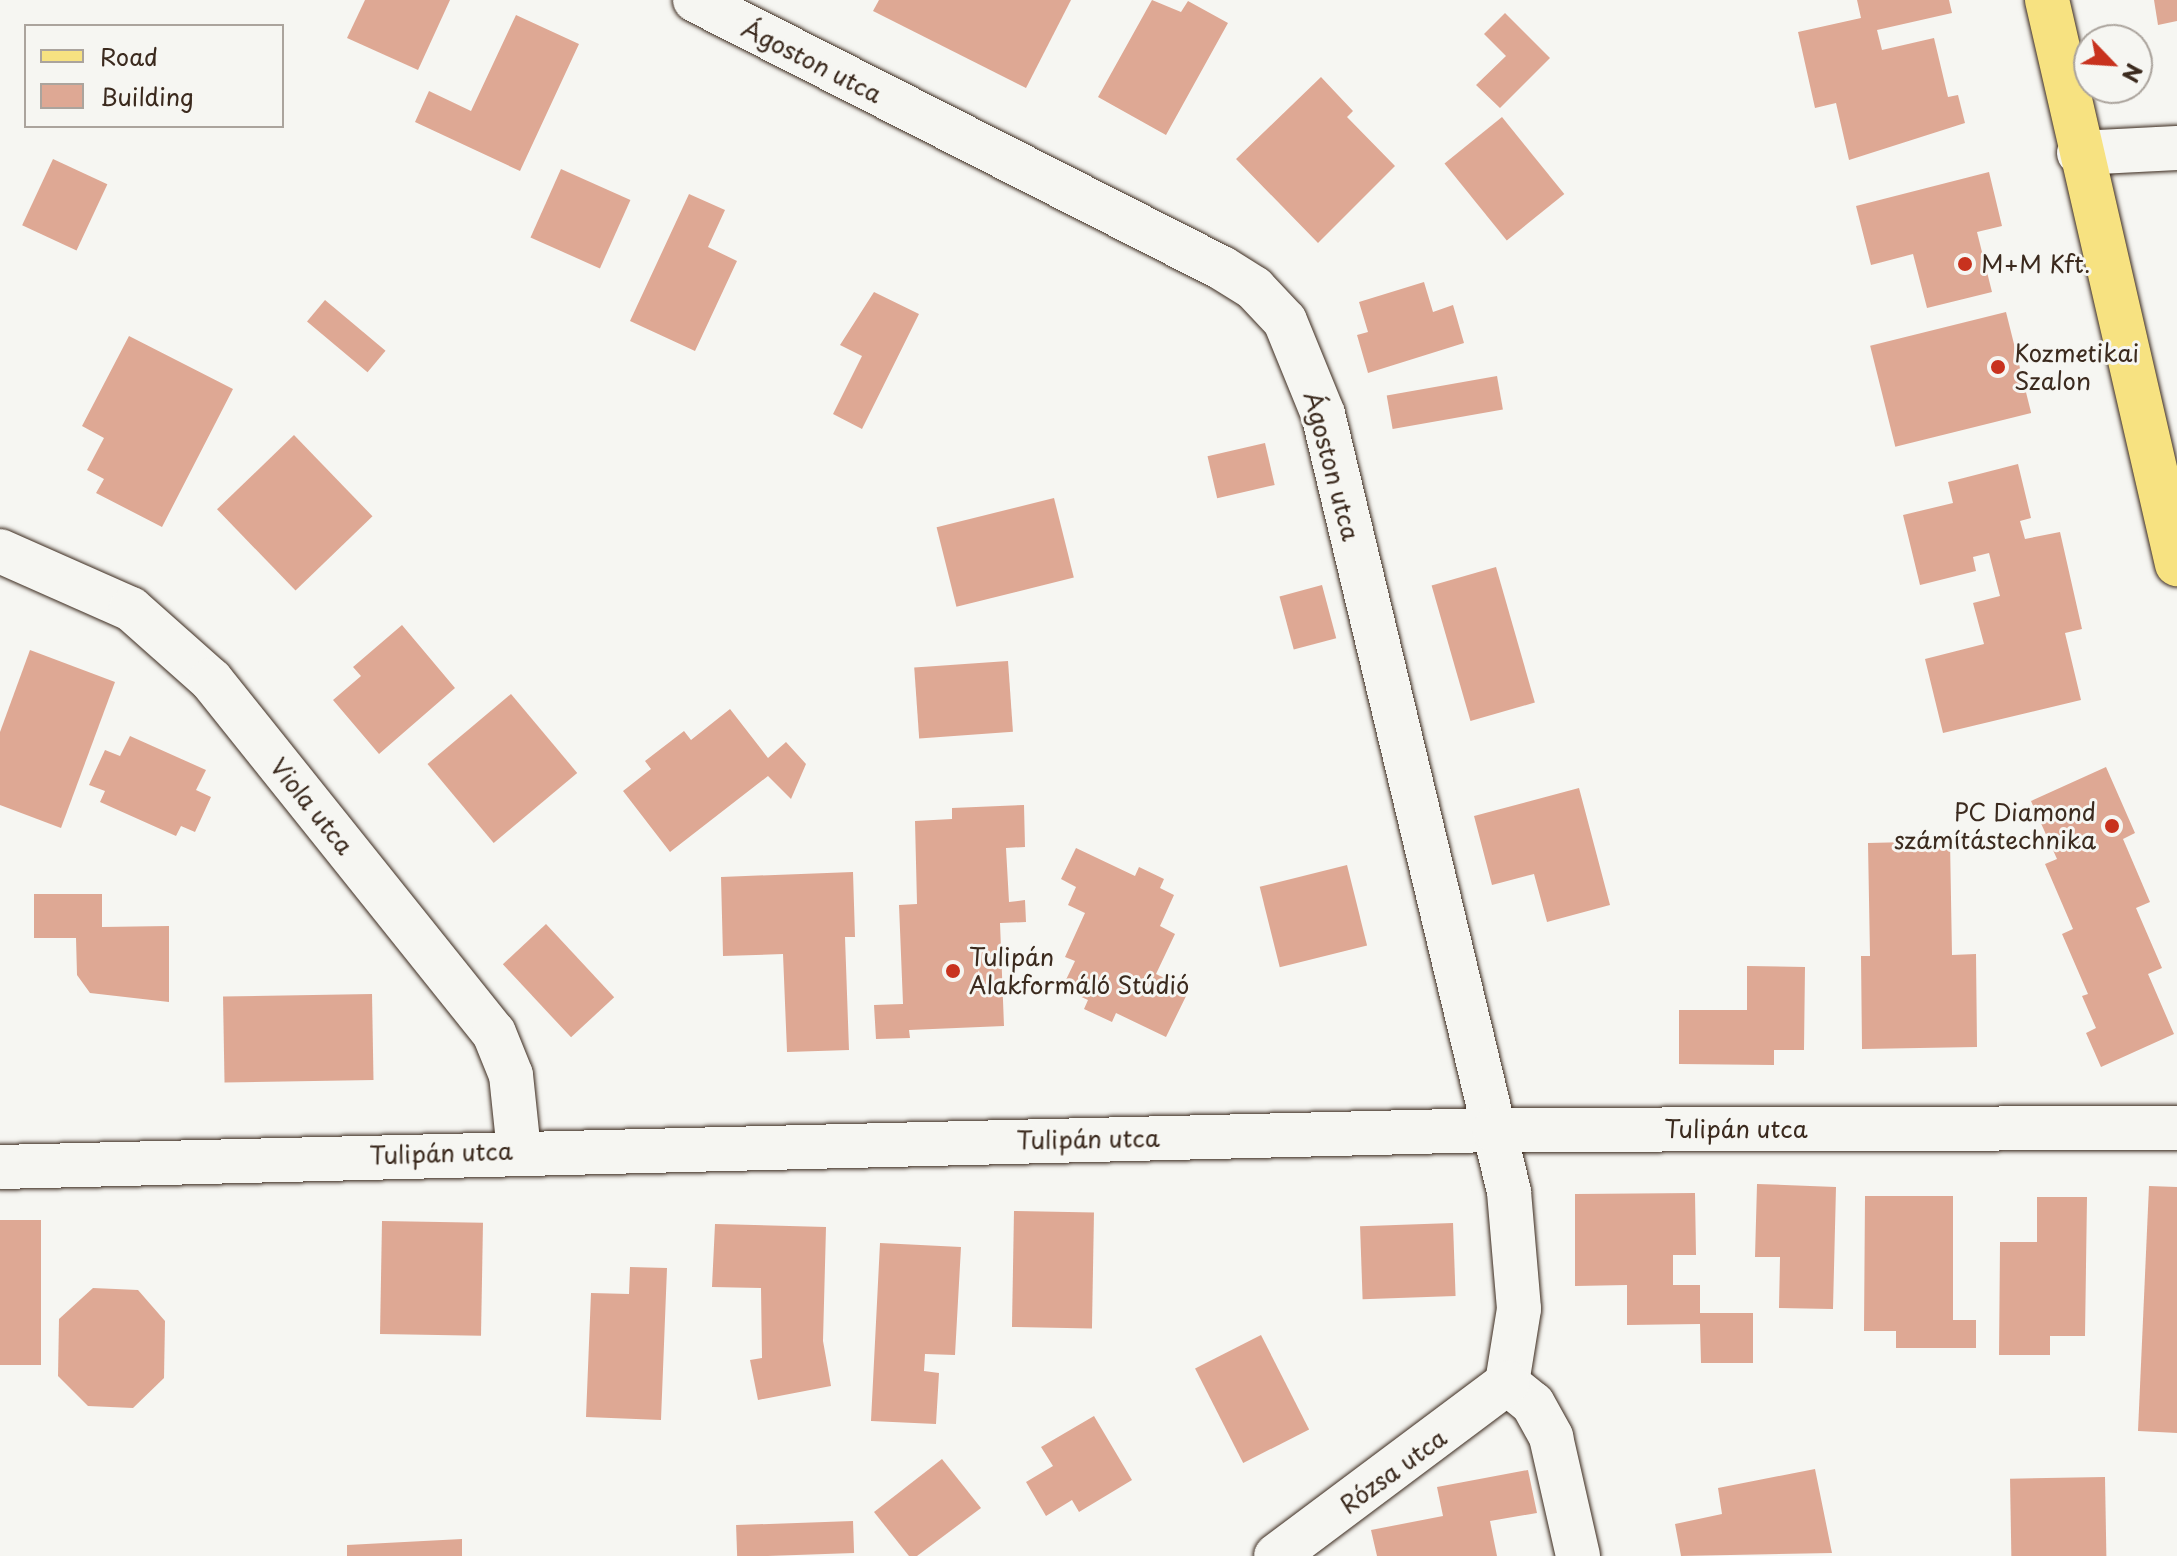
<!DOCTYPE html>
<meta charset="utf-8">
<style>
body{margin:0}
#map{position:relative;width:2177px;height:1556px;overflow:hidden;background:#f6f6f2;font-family:"Playpen Sans",sans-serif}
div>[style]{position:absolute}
.building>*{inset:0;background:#dea894;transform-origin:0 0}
.roads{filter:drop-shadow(0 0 2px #3b2a1e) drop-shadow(0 0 2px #3b2a1e)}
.minor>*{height:44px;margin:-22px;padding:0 22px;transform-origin:22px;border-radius:22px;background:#f6f6f2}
.major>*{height:44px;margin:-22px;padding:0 22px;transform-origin:22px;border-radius:22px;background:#f7e281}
.dots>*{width:22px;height:22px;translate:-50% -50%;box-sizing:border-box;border:4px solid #f6f6f2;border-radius:50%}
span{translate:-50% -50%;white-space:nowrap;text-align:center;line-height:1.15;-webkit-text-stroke:6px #f6f6f2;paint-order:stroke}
.street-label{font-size:24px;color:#3b2a1e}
.poi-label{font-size:24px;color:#3b2a1e}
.left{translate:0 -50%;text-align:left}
.right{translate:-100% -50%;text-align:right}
.legend{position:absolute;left:24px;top:24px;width:260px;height:104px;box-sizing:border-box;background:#f6f6f2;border:2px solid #aba49d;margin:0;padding:10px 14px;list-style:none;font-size:24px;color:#3b2a1e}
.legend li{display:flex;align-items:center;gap:16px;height:40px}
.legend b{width:40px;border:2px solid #aba49d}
.north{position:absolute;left:2073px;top:24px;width:80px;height:80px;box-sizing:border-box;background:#f6f6f2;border:2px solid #aba49d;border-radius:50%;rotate:115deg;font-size:22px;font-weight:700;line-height:32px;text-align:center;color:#3b2a1e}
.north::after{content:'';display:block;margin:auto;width:28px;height:36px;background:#c8321e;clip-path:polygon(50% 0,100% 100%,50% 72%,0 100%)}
</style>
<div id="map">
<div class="building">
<div style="clip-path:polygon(365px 0,450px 0,418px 70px,347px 38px)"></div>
<div style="clip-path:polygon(879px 0,1071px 0,1026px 88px,873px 11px)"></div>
<div style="clip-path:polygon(1152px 0,1181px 12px,1188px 1px,1228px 23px,1166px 135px,1098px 97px)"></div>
<div style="clip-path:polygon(1857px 0,1949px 0,1952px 13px,1877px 30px,1882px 50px,1934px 38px,1948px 97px,1958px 95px,1965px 123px,1849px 160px,1836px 103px,1815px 108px,1798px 32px,1861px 18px)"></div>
<div style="clip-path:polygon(2154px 0,2177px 0,2177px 21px,2158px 25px)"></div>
<div style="clip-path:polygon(1505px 13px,1550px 58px,1500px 108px,1476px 85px,1506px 56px,1484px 34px)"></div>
<div style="clip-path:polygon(516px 15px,579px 44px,520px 171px,415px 122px,429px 91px,471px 111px)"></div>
<div style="clip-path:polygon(1321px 77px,1353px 111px,1347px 117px,1395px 166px,1318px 243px,1236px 159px)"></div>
<div style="left:1502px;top:117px;width:99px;height:74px;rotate:51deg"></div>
<div style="left:53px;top:159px;width:60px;height:73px;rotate:25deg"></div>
<div style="left:561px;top:169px;width:76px;height:75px;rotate:24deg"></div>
<div style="clip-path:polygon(1989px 172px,2002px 226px,1977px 232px,1992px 292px,1927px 308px,1913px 254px,1871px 265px,1856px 206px)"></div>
<div style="clip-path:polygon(689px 194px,725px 210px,708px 247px,737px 261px,695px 351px,630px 321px)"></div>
<div style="clip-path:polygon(1424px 282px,1433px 312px,1453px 305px,1464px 343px,1368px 373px,1357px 335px,1368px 332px,1359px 302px)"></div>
<div style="clip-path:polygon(874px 292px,919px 314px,862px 429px,833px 414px,862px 356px,840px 345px)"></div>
<div style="left:325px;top:300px;width:79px;height:28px;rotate:40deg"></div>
<div style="left:2006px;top:312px;width:104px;height:140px;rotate:76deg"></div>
<div style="clip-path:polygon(129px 336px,233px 389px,162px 527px,96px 493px,104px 479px,87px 470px,104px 438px,82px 426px)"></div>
<div style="left:1497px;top:376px;width:34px;height:112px;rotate:80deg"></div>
<div style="left:294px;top:435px;width:113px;height:107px;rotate:46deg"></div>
<div style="left:1265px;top:443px;width:43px;height:59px;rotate:77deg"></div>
<div style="clip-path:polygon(2018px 464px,2031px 518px,2020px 521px,2025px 539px,2060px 532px,2082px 629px,2065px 633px,2081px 700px,1943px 733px,1925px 659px,1984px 644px,1973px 603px,2000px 596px,1989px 553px,1973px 557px,1976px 571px,1920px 585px,1903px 515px,1953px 503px,1948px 482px)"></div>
<div style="left:1054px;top:498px;width:82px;height:121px;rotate:76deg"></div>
<div style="left:1496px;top:567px;width:141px;height:67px;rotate:74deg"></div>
<div style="left:1322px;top:585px;width:55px;height:44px;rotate:75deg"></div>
<div style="clip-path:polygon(402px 625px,455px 688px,379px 754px,333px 700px,361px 676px,353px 667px)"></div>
<div style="clip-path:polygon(30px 650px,115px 682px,61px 828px,0 805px,0 732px)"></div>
<div style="left:1008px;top:661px;width:71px;height:94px;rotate:86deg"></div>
<div style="left:511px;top:694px;width:103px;height:109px;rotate:50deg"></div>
<div style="clip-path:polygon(730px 709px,768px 758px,786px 742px,806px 764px,791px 799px,768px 776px,670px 852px,623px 791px,651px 769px,645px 761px,684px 731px,691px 740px)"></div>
<div style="clip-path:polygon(130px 736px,206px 770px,196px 790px,211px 797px,195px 832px,181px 826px,176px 836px,100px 802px,105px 791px,89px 785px,105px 750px,120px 756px)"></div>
<div style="clip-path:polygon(2106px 767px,2135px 833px,2123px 839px,2150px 902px,2136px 908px,2162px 968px,2148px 974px,2174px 1034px,2101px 1067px,2086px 1033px,2096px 1028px,2082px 996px,2088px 994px,2062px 934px,2073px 929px,2045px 864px,2057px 859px,2031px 801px)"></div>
<div style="clip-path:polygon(1579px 788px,1610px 905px,1547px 922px,1534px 874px,1492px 885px,1474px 816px)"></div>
<div style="clip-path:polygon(1024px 805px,1025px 847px,1006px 848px,1009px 902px,1025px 900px,1026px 922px,1000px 923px,1004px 1026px,909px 1030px,910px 1038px,876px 1039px,874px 1005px,903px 1004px,899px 905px,917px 904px,915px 821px,952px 819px,952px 808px)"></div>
<div style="clip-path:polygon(1950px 841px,1952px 955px,1976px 954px,1977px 1047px,1862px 1049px,1861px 956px,1870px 956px,1868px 843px)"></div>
<div style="clip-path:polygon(1076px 848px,1135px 876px,1139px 867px,1164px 879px,1160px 888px,1174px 895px,1160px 926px,1175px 934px,1156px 974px,1189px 990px,1166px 1037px,1116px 1013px,1112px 1022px,1084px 1009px,1088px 1000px,1062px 988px,1075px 961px,1065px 957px,1085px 913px,1068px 905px,1076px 887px,1061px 879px)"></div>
<div style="left:1347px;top:865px;width:83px;height:90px;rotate:76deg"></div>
<div style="clip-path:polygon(853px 872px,855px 937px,845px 937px,849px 1050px,787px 1052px,783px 954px,723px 956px,721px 877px)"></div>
<div style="clip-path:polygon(34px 894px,102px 894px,102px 927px,169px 926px,169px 1002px,90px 993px,77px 975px,76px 938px,34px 938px)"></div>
<div style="left:546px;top:924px;width:100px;height:59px;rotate:47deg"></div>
<div style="clip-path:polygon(1747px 966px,1805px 967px,1804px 1050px,1774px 1050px,1774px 1065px,1679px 1064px,1679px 1010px,1747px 1010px)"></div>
<div style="left:372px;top:994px;width:86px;height:149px;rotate:89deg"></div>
<div style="clip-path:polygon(1757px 1184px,1836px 1187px,1833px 1309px,1779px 1308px,1780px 1257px,1755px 1257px)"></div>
<div style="clip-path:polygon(2149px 1186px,2177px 1187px,2177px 1433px,2138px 1431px)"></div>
<div style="clip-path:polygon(1695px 1193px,1696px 1255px,1673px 1255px,1673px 1285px,1700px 1285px,1700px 1313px,1753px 1313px,1753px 1363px,1701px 1363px,1700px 1324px,1627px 1325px,1627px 1285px,1575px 1286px,1575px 1194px)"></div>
<div style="clip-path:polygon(1865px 1196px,1953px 1196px,1953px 1320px,1976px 1320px,1976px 1348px,1896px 1348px,1896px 1331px,1864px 1331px)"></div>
<div style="clip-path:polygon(2037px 1197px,2087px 1197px,2085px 1336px,2050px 1336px,2050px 1355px,1999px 1355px,2000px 1242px,2037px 1242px)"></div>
<div style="left:1014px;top:1211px;width:80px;height:116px;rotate:1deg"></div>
<div style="left:41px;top:1220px;width:145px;height:41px;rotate:90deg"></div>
<div style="left:382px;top:1221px;width:101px;height:113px;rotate:1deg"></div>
<div style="left:1453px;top:1223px;width:73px;height:93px;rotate:88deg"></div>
<div style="clip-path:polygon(715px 1224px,826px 1227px,823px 1341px,831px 1386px,758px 1400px,750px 1360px,762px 1358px,761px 1288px,712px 1287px)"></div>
<div style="clip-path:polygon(880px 1243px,961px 1247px,955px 1355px,925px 1354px,924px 1371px,939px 1373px,936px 1424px,871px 1421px)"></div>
<div style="clip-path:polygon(630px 1267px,667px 1268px,661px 1420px,586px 1417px,591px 1293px,629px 1294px)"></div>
<div style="clip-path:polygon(93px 1288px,138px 1290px,165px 1321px,164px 1378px,133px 1408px,88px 1406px,58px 1376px,59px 1319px)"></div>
<div style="left:1261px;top:1335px;width:106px;height:74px;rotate:63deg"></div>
<div style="clip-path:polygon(1094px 1416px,1132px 1480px,1079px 1512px,1072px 1500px,1046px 1516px,1026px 1482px,1053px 1466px,1041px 1447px)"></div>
<div style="clip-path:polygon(942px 1459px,981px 1508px,917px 1556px,909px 1556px,874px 1512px)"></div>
<div style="clip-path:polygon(1815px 1469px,1832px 1553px,1681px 1556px,1675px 1524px,1722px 1514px,1718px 1488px)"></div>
<div style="clip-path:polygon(1528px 1470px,1537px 1513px,1490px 1521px,1497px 1556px,1377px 1556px,1371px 1530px,1443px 1516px,1437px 1487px)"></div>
<div style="left:2105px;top:1477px;width:79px;height:95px;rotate:89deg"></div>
<div style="left:853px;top:1521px;width:32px;height:117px;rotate:88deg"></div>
<div style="clip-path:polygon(462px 1539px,462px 1556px,347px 1556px,347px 1545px)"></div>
</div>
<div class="roads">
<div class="minor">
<div style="left:695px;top:0;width:591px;rotate:26.96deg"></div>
<div style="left:1222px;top:268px;width:38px;rotate:32deg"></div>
<div style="left:1254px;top:288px;width:45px;rotate:46.8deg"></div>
<div style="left:1285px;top:321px;width:100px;rotate:67.8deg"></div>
<div style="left:1323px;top:414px;width:800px;rotate:76.55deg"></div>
<div style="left:1509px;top:1192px;width:117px;rotate:85.1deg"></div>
<div style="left:1519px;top:1309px;width:75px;rotate:99.2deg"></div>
<div style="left:2079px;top:153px;width:98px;rotate:-2.9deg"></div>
<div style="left:0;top:551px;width:143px;rotate:23.9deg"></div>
<div style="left:131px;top:609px;width:107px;rotate:41.6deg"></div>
<div style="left:211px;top:680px;width:452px;rotate:51.3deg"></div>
<div style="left:494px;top:1033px;width:45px;rotate:68deg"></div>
<div style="left:511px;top:1075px;width:76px;rotate:84deg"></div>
<div style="left:0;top:1167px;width:1494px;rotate:-1.42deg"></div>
<div style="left:1494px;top:1130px;width:683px;rotate:-0.17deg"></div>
<div style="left:1507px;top:1383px;width:33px;rotate:39deg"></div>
<div style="left:1533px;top:1404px;width:38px;rotate:61deg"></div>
<div style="left:1551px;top:1437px;width:122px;rotate:77.2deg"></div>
<div style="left:1276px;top:1556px;width:289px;rotate:-36.8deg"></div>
</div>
<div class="major">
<div style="left:2047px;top:0;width:579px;rotate:77.02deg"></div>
</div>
</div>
<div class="dots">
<div style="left:1965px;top:264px;background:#c8321e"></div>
<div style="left:1998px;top:367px;background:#c8321e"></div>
<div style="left:2112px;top:826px;background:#c8321e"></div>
<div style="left:953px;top:971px;background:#c8321e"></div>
</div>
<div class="street-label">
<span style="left:812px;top:61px;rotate:27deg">Ágoston utca</span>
<span style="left:1332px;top:466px;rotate:75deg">Ágoston utca</span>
<span style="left:312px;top:806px;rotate:51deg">Viola utca</span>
<span style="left:1736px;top:1129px">Tulipán utca</span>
<span style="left:1088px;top:1139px;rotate:-1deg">Tulipán utca</span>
<span style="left:441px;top:1153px;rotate:-2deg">Tulipán utca</span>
<span style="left:1393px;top:1471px;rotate:-36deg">Rózsa utca</span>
</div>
<div class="poi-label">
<span class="left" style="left:1981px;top:264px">M+M Kft.</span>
<span class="left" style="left:2014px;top:367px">Kozmetikai<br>Szalon</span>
<span class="right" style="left:2096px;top:826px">PC Diamond<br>számítástechnika</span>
<span class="left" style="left:969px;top:971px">Tulipán<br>Alakformáló Stúdió</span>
</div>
<ul class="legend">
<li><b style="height:10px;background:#f7e281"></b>Road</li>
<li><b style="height:22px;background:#dea894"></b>Building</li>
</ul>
<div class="north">N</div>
</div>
